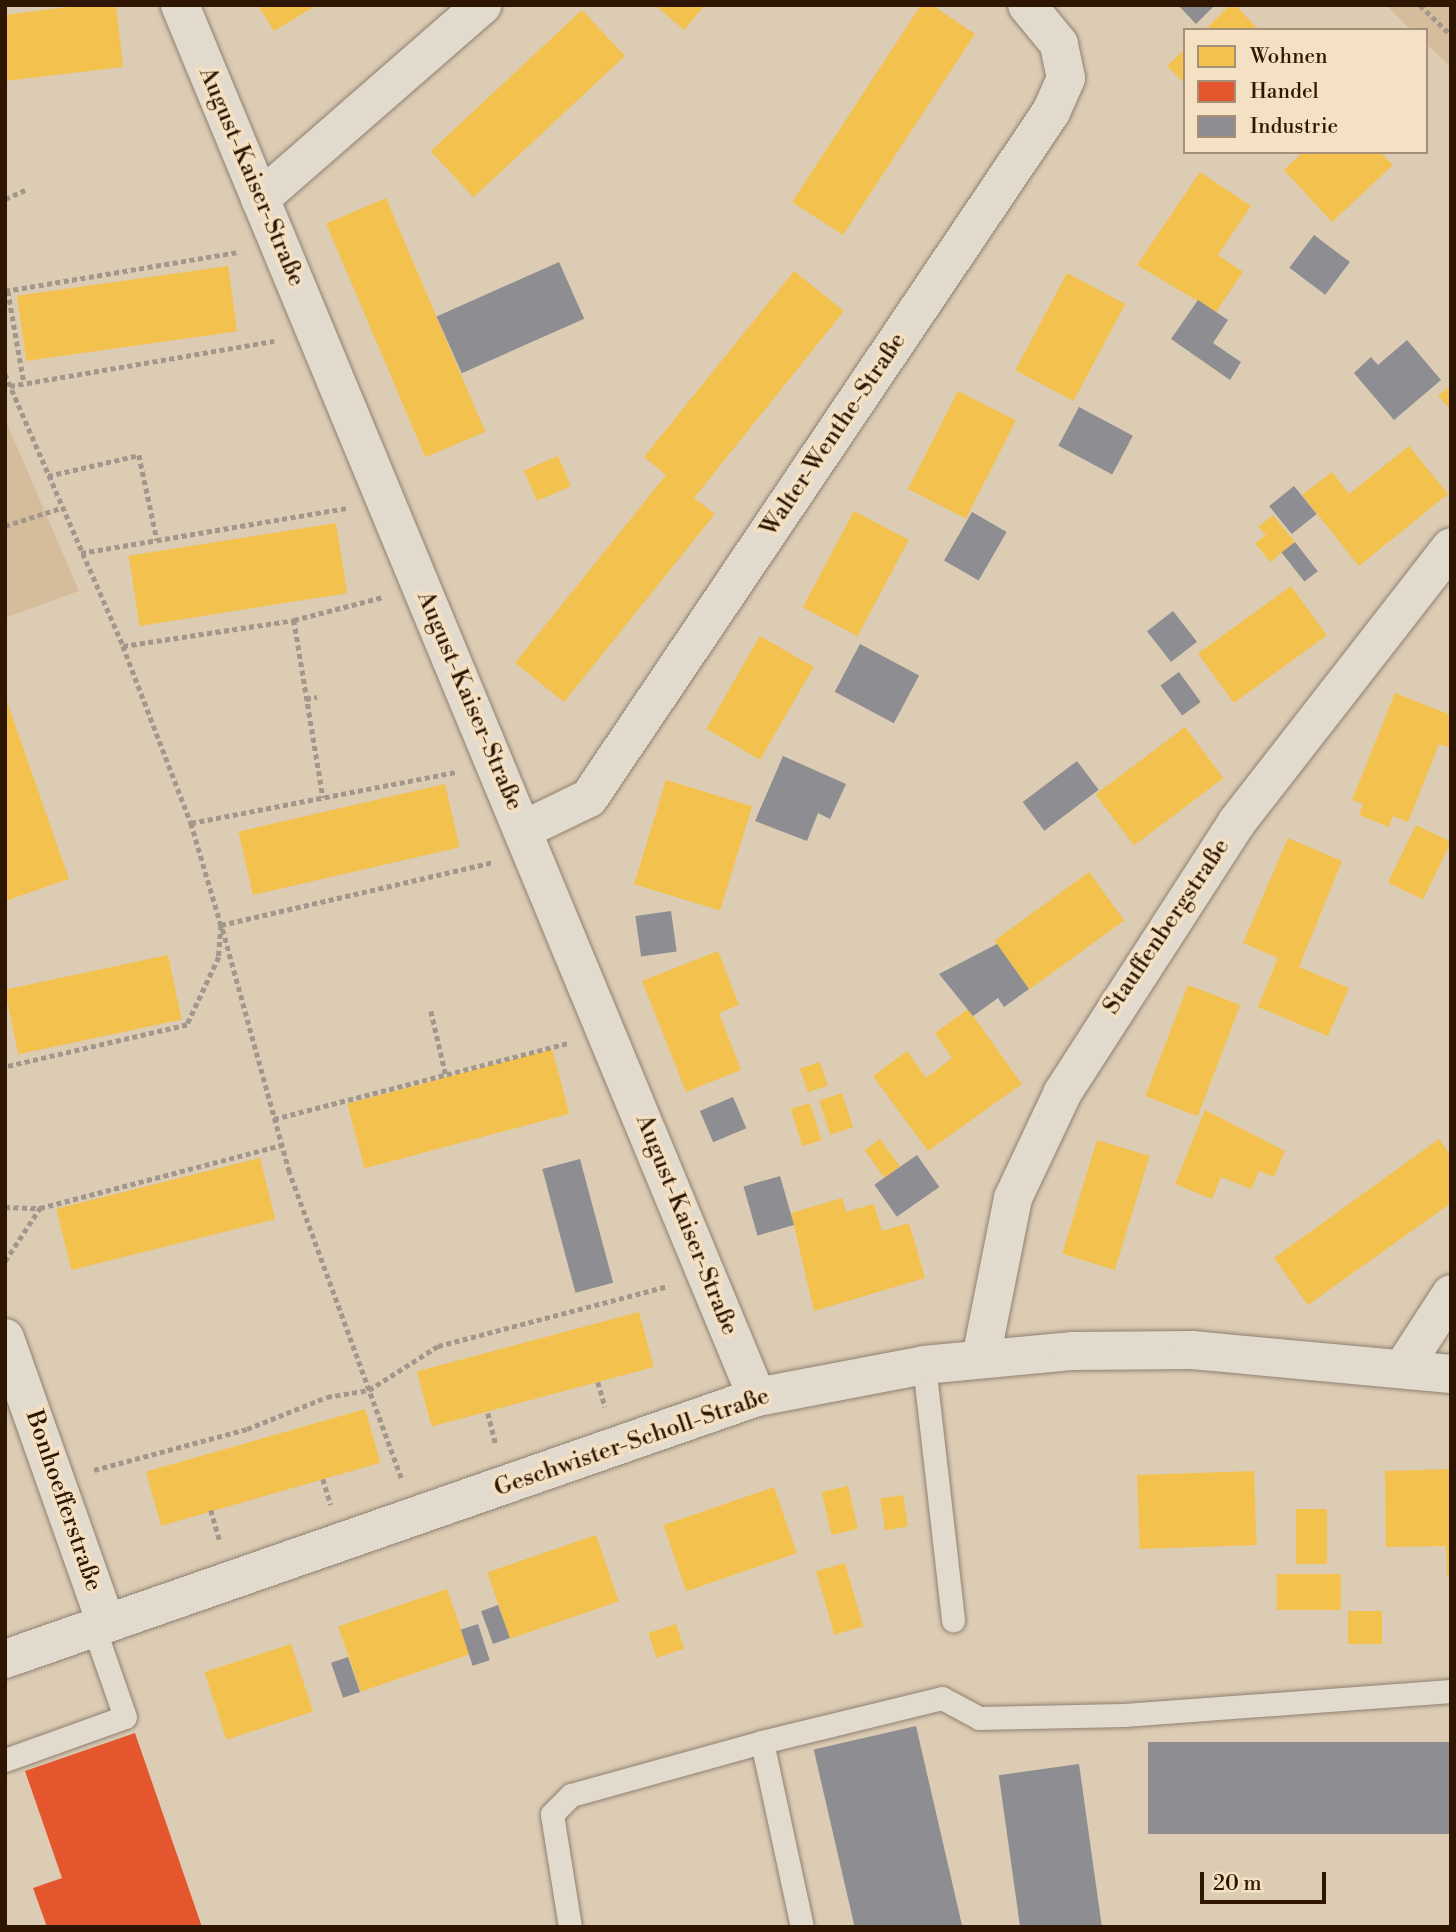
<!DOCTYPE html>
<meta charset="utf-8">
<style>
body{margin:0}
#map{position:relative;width:1456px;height:1932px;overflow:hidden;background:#ddccb4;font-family:"Libre Bodoni",serif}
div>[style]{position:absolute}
.green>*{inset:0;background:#d5bd9c}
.homes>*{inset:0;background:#f2c14e;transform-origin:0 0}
.shops>*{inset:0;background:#e4572e}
.industry>*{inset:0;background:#8d8d92;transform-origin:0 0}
.path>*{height:4.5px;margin-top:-2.25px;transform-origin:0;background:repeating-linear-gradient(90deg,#a1978c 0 5px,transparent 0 8.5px)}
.roads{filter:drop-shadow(0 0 2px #8e8171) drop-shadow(0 0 2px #8e8171)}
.lane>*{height:23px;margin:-11.5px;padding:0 11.5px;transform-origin:11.5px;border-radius:11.5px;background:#e3dace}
.street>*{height:38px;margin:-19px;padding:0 19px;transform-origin:19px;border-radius:19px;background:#e3dace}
span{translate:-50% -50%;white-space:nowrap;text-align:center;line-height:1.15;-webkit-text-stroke:7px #f4e0c3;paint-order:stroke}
.street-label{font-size:24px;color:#2f1602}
.frame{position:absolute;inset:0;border:7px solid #2f1602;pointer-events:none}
.legend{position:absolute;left:1183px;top:28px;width:245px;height:126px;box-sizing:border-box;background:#f4e0c3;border:2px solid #a58f76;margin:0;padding:9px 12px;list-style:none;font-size:21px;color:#2f1602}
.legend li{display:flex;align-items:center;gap:14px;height:35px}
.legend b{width:35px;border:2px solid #a58f76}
.scale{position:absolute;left:1200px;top:1872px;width:126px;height:32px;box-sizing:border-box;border:4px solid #2f1602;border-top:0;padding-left:9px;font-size:21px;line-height:24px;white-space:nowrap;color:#2f1602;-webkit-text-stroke:5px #f4e0c3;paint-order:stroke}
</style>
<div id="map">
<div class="green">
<div style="clip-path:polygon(1386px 5px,1451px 5px,1451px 67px,1426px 44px,1426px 30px,1411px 30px)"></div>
<div style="clip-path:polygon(5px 419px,79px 591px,5px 618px)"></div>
</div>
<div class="homes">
<div style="clip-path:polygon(83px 5px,116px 5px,123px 67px,5px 81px,5px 15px)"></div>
<div style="clip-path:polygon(258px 5px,317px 5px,274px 31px)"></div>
<div style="clip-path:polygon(655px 5px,705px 5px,684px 30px)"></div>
<div style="clip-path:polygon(921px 5px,932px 5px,975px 34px,843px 235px,792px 202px)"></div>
<div style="clip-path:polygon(1230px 5px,1235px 5px,1259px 30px,1205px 30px)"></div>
<div style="left:582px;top:10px;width:63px;height:207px;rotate:47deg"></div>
<div style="clip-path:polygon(1185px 49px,1185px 84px,1167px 66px)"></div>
<div style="clip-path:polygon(1303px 152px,1380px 152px,1393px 165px,1332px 222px,1284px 170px)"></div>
<div style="clip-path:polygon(1200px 172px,1251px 206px,1218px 255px,1243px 272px,1216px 312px,1137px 265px)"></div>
<div style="left:386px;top:198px;width:254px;height:65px;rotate:67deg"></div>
<div style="left:228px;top:266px;width:66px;height:213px;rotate:82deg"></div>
<div style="clip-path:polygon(794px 271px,844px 311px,694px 498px,715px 514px,564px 702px,515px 663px,666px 475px,644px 457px)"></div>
<div style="left:1067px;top:273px;width:66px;height:110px;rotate:28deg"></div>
<div style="clip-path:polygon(1451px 385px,1451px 410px,1438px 396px)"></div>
<div style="left:958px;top:391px;width:65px;height:110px;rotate:27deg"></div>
<div style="clip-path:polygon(1409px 446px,1448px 494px,1359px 566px,1302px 495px,1332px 472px,1349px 494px)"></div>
<div style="left:558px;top:456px;width:33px;height:37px;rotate:67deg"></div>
<div style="left:854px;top:511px;width:62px;height:109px;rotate:28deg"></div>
<div style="clip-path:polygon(1273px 515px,1295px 542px,1270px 562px,1255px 543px,1266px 535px,1258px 527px)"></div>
<div style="left:336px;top:523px;width:71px;height:210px;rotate:81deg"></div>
<div style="left:1291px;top:586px;width:61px;height:115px;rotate:54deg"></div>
<div style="left:760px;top:636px;width:62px;height:107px;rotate:30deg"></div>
<div style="clip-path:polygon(1395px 693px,1451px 715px,1451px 748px,1439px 744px,1408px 822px,1393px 816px,1389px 827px,1359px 815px,1363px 804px,1352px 800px)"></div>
<div style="clip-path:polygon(5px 696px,69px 879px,5px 901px)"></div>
<div style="left:1185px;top:727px;width:64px;height:112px;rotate:53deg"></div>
<div style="left:666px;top:780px;width:90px;height:109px;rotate:17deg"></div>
<div style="left:445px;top:784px;width:65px;height:212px;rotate:77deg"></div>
<div style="left:1416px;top:825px;width:39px;height:64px;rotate:26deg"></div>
<div style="clip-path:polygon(1288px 838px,1342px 861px,1299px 967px,1349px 988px,1328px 1036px,1258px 1007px,1278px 958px,1243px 943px)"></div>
<div style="left:1089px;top:872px;width:60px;height:117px;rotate:54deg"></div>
<div style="clip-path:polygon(718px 951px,739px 1005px,719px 1013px,741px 1070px,686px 1092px,642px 981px)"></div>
<div style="left:168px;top:955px;width:66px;height:167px;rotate:78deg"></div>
<div style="left:1188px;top:985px;width:56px;height:119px;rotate:21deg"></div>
<div style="clip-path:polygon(968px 1009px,1022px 1084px,928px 1151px,873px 1076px,907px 1051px,926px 1078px,952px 1058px,935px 1033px)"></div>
<div style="left:552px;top:1049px;width:67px;height:212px;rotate:75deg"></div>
<div style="left:820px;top:1062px;width:25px;height:21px;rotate:72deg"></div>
<div style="left:842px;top:1093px;width:36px;height:24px;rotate:72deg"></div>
<div style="left:810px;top:1103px;width:39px;height:20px;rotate:73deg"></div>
<div style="clip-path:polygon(1205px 1110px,1285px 1151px,1274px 1177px,1259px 1171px,1251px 1189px,1221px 1177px,1212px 1199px,1175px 1184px)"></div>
<div style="left:880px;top:1139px;width:34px;height:19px;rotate:54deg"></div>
<div style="clip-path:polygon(1439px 1139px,1451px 1156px,1451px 1203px,1308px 1305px,1274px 1258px)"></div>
<div style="left:1097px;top:1140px;width:55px;height:119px;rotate:17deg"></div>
<div style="left:260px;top:1158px;width:63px;height:210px;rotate:76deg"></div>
<div style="clip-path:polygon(842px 1198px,846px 1212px,874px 1204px,882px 1231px,909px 1223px,925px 1278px,814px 1311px,791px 1213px)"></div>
<div style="left:639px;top:1312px;width:57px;height:230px;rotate:75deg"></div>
<div style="left:365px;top:1409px;width:56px;height:228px;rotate:74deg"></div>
<div style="clip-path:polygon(1451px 1469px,1451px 1576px,1447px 1576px,1446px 1546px,1386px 1547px,1385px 1471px)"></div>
<div style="left:1254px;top:1471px;width:74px;height:117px;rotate:88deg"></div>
<div style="left:848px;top:1486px;width:44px;height:27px;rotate:77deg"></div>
<div style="left:774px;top:1487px;width:70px;height:117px;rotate:71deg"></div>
<div style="left:903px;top:1495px;width:32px;height:23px;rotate:81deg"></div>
<div style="left:1296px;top:1509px;width:31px;height:55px"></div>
<div style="left:596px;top:1535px;width:70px;height:115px;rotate:71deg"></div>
<div style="left:845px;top:1563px;width:66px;height:30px;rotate:74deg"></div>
<div style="left:1277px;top:1574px;width:64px;height:36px"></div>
<div style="left:447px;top:1589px;width:69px;height:115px;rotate:71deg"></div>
<div style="left:1348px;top:1611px;width:34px;height:33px"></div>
<div style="left:676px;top:1624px;width:26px;height:29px;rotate:72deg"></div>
<div style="left:291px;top:1644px;width:71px;height:91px;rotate:72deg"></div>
</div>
<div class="shops">
<div style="clip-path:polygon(135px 1733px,202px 1927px,47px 1927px,33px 1888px,62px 1878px,25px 1771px)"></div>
</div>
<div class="industry">
<div style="clip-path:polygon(1178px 5px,1215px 5px,1196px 24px)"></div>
<div style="left:1314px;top:235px;width:45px;height:41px;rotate:37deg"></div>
<div style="left:559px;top:262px;width:62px;height:134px;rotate:66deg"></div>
<div style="clip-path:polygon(1198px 300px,1228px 320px,1213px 343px,1241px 362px,1230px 380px,1171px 339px)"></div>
<div style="clip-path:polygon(1407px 340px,1441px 380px,1394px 420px,1354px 373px,1371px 357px,1378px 365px)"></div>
<div style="left:1079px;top:407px;width:61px;height:44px;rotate:28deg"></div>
<div style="left:1294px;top:486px;width:36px;height:32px;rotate:51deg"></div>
<div style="left:972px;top:512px;width:40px;height:56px;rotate:30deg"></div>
<div style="left:1295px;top:542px;width:37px;height:17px;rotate:52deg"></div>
<div style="left:1173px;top:611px;width:39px;height:33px;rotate:52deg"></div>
<div style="left:860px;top:644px;width:67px;height:54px;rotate:28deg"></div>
<div style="left:1179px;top:672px;width:37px;height:23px;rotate:54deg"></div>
<div style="clip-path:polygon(783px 756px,846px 784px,830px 819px,818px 813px,807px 841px,755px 821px)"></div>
<div style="left:1077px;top:761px;width:36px;height:68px;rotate:53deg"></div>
<div style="left:671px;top:911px;width:41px;height:36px;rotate:82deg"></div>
<div style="clip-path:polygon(997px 944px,1029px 989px,1004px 1007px,998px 998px,973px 1016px,939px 974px)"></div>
<div style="left:733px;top:1097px;width:34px;height:36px;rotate:67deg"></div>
<div style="left:917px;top:1155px;width:39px;height:52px;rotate:55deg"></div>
<div style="left:580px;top:1159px;width:128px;height:39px;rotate:75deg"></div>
<div style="left:780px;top:1176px;width:51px;height:38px;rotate:74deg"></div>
<div style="left:498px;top:1605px;width:35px;height:18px;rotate:70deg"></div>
<div style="left:478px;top:1624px;width:38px;height:18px;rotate:72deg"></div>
<div style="left:348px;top:1657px;width:37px;height:18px;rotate:71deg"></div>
<div style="left:916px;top:1726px;width:206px;height:105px;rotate:77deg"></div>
<div style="left:1451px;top:1742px;width:92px;height:303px;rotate:90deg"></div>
<div style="left:1079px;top:1764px;width:165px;height:81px;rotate:82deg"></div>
</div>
<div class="path">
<div style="left:1420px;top:5px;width:43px;rotate:44.1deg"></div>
<div style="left:5px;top:199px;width:22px;rotate:-24deg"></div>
<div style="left:5px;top:291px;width:237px;rotate:-9.5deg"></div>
<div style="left:8px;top:291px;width:93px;rotate:80.1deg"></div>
<div style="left:5px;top:374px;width:296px;rotate:66.5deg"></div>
<div style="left:123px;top:646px;width:190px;rotate:69deg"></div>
<div style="left:191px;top:823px;width:106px;rotate:73.6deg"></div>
<div style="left:221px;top:925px;width:32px;rotate:94deg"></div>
<div style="left:219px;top:957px;width:75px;rotate:115.2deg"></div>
<div style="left:187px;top:1025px;width:187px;rotate:167deg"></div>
<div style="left:10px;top:386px;width:268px;rotate:-9.7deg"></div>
<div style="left:48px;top:476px;width:93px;rotate:-13deg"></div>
<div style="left:139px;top:455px;width:87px;rotate:78deg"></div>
<div style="left:5px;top:526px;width:59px;rotate:-17.8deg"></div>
<div style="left:81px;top:553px;width:269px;rotate:-9.6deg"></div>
<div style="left:294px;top:620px;width:180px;rotate:80.7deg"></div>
<div style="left:123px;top:646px;width:173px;rotate:-8.6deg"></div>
<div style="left:294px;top:620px;width:92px;rotate:-14.5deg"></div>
<div style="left:306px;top:699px;width:11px;rotate:-10deg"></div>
<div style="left:191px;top:823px;width:269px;rotate:-10.9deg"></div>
<div style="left:431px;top:1011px;width:66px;rotate:76.8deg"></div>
<div style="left:274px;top:1119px;width:304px;rotate:-14.5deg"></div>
<div style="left:5px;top:1207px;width:35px;rotate:2deg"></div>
<div style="left:40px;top:1208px;width:249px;rotate:-14.6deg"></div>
<div style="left:5px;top:1261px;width:64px;rotate:-56.6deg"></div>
<div style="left:598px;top:1382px;width:26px;rotate:74deg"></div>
<div style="left:488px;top:1413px;width:32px;rotate:76deg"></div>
<div style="left:94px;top:1470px;width:158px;rotate:-15deg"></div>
<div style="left:247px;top:1429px;width:86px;rotate:-21.8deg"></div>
<div style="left:327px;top:1397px;width:43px;rotate:-9.5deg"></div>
<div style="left:369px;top:1390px;width:82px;rotate:-32.5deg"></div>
<div style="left:438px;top:1346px;width:238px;rotate:-14.6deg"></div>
<div style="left:401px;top:1478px;width:326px;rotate:-110.1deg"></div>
<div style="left:289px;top:1172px;width:256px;rotate:-105.4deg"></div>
<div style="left:221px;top:925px;width:280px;rotate:-13deg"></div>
<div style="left:323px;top:1479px;width:27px;rotate:73deg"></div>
<div style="left:211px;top:1510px;width:32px;rotate:74deg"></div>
</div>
<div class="roads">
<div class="lane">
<div style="left:924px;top:1365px;width:257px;rotate:83.5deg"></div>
<div style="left:762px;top:1742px;width:189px;rotate:77.8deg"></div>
<div style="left:5px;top:1760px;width:127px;rotate:-19.7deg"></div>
<div style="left:125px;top:1717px;width:94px;rotate:-109.2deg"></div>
<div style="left:570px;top:1927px;width:114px;rotate:-99.1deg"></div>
<div style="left:552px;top:1814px;width:27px;rotate:-45deg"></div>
<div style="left:571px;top:1795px;width:198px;rotate:-15.5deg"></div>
<div style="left:762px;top:1742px;width:185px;rotate:-13.7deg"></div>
<div style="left:942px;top:1698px;width:42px;rotate:28.4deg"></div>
<div style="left:979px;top:1718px;width:145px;rotate:-1.2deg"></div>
<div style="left:1124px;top:1715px;width:328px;rotate:-4.2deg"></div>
</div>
<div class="street">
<div style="left:180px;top:5px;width:1507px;rotate:67.49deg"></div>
<div style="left:260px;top:199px;width:295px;rotate:-41.1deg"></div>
<div style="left:523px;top:830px;width:73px;rotate:-25.9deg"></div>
<div style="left:589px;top:798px;width:827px;rotate:-56.04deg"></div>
<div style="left:1051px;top:112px;width:37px;rotate:-66deg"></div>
<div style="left:1066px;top:78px;width:35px;rotate:-102deg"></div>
<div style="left:1059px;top:44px;width:50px;rotate:-129.4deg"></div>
<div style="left:5px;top:1338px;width:303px;rotate:70.5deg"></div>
<div style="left:981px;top:1358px;width:163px;rotate:-78.7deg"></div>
<div style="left:1013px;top:1198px;width:117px;rotate:-64.7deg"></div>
<div style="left:1063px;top:1092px;width:321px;rotate:-57.2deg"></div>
<div style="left:1237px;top:822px;width:348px;rotate:-52.1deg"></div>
<div style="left:1403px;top:1368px;width:88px;rotate:-57deg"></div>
<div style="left:5px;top:1659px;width:796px;rotate:-19.21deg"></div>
<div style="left:757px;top:1397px;width:170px;rotate:-10.8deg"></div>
<div style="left:924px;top:1365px;width:150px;rotate:-5.4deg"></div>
<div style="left:1073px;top:1351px;width:119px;rotate:-0.5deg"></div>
<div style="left:1192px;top:1350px;width:260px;rotate:5.3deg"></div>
</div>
</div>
<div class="street-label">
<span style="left:251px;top:177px;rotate:67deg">August-Kaiser-Straße</span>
<span style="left:834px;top:435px;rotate:-56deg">Walter-Wenthe-Straße</span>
<span style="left:469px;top:701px;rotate:67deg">August-Kaiser-Straße</span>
<span style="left:1167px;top:927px;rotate:-56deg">Stauffenbergstraße</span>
<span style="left:686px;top:1225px;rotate:68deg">August-Kaiser-Straße</span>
<span style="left:632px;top:1443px;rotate:-19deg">Geschwister-Scholl-Straße</span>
<span style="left:63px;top:1501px;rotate:71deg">Bonhoefferstraße</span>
</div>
<div class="frame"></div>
<ul class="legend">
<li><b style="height:19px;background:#f2c14e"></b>Wohnen</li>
<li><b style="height:19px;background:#e4572e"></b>Handel</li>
<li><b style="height:19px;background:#8d8d92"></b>Industrie</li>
</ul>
<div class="scale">20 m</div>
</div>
